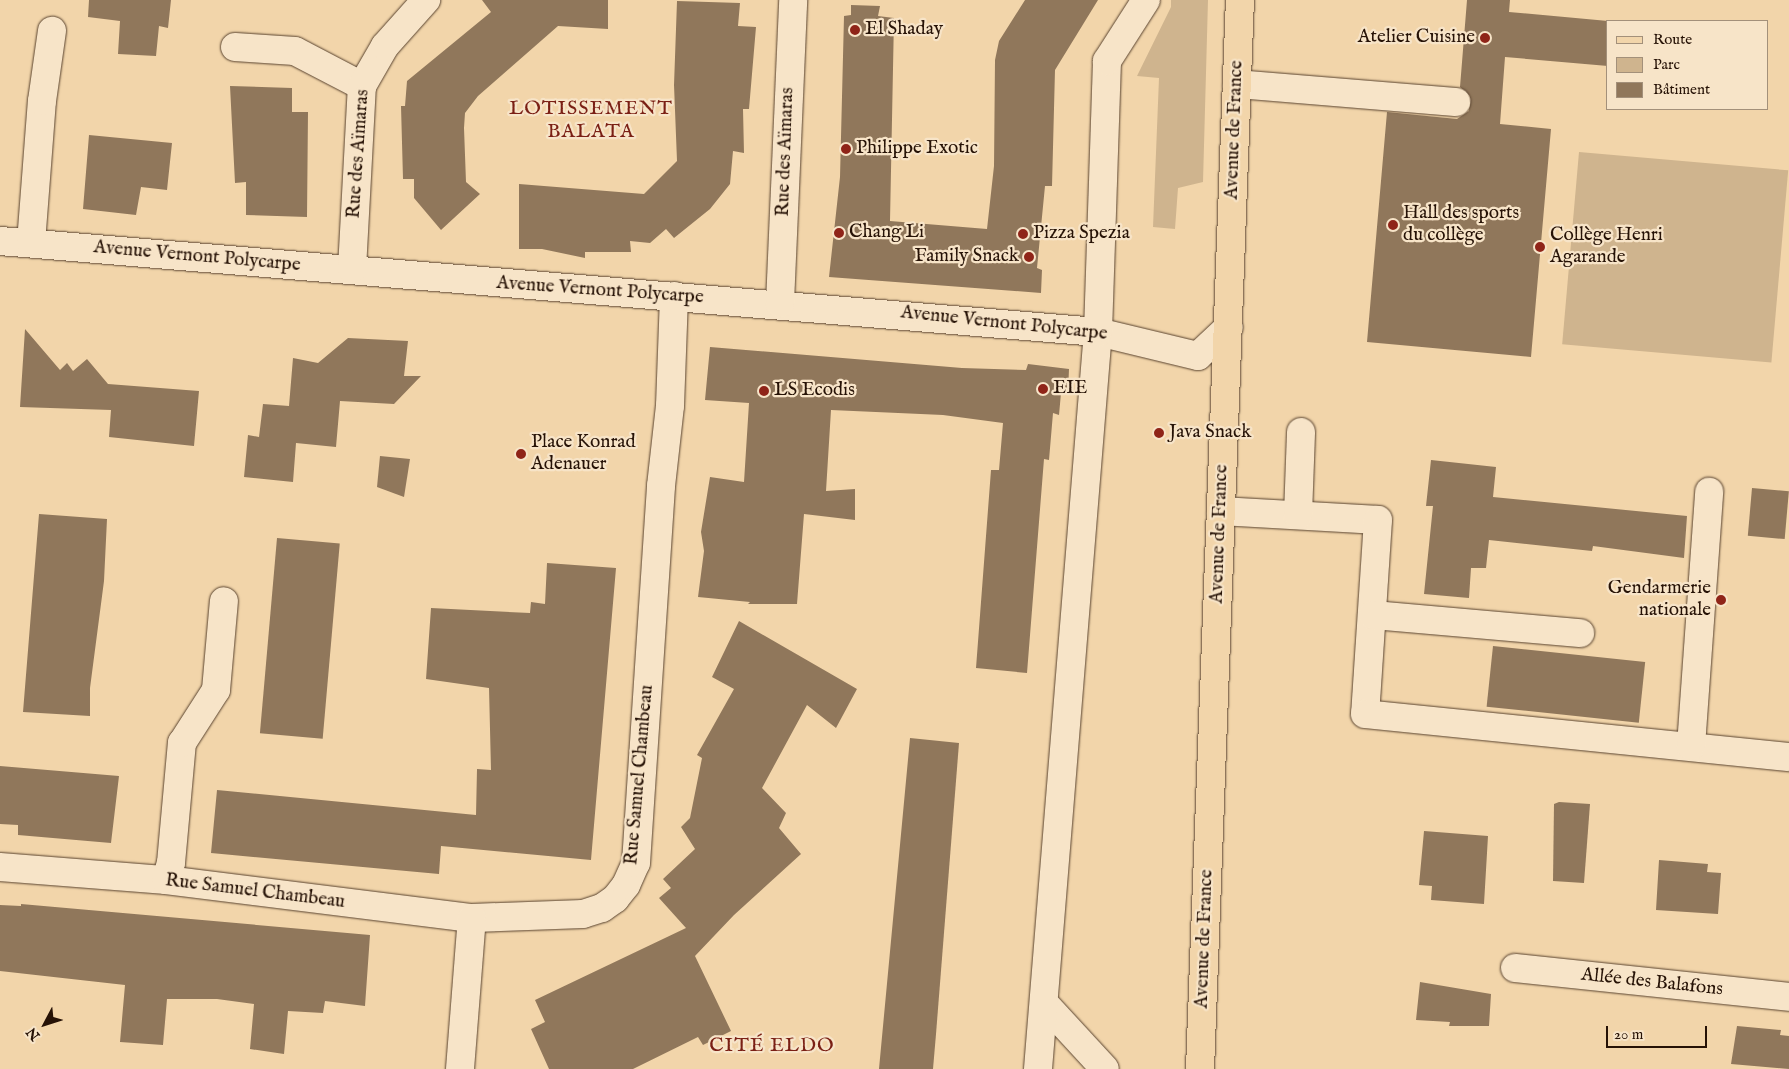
<!DOCTYPE html>
<meta charset="utf-8">
<style>
body{margin:0}
#map{position:relative;width:1789px;height:1069px;overflow:hidden;background:#f2d5aa;font-family:"IM FELL English",serif}
div>[style]{position:absolute}
.green>*{inset:0;background:#cfb48e;transform-origin:0 0}
.building>*{inset:0;background:#90775b;transform-origin:0 0}
.roads{filter:drop-shadow(0 0 1px #59432f) drop-shadow(0 0 1px #59432f)}
.minor>*{height:28px;margin:-14px;padding:0 14px;transform-origin:14px;border-radius:14px;background:#f7e4c8}
.major>*{height:28px;margin:-14px;padding:0 14px;transform-origin:14px;border-radius:14px;background:#f2d5aa}
.dots>*{width:14px;height:14px;translate:-50% -50%;box-sizing:border-box;border:2px solid #f7e4c8;border-radius:50%}
span{translate:-50% -50%;white-space:nowrap;text-align:center;line-height:1.15;-webkit-text-stroke:4.5px #f7e4c8;paint-order:stroke}
.poi-label{font-size:19px;color:#261206}
.left{translate:0 -50%;text-align:left}
.right{translate:-100% -50%;text-align:right}
.street-label{font-size:19px;color:#261206}
.neighbourhood-label{font-size:20px;color:#7a1f14;letter-spacing:1px}
.legend{position:absolute;left:1606px;top:20px;width:162px;height:90px;box-sizing:border-box;background:#f7e4c8;border:1px solid #a3907a;margin:0;padding:6px 9px;list-style:none;font-size:15px;color:#261206}
.legend li{display:flex;align-items:center;gap:10px;height:25px}
.legend b{width:25px;border:1px solid #a3907a}
.north{position:absolute;left:20px;top:999px;width:50px;height:50px;-webkit-text-stroke:4px #f7e4c8;paint-order:stroke;rotate:230deg;font-size:14px;font-weight:700;line-height:20px;text-align:center;color:#261206}
.north::after{content:'';display:block;margin:auto;width:18px;height:22px;background:#261206;clip-path:polygon(50% 0,100% 100%,50% 72%,0 100%)}
.scale{position:absolute;left:1606px;top:1026px;width:101px;height:22px;box-sizing:border-box;border:2px solid #261206;border-top:0;padding-left:6px;font-size:15px;line-height:18px;white-space:nowrap;color:#261206;-webkit-text-stroke:4px #f7e4c8;paint-order:stroke}
</style>
<div id="map">
<div class="green">
<div style="clip-path:polygon(1171px 0,1208px 0,1203px 182px,1178px 188px,1175px 229px,1153px 227px,1159px 78px,1137px 76px,1171px 7px)"></div>
<div style="left:1579px;top:152px;width:210px;height:193px;rotate:5deg"></div>
</div>
<div class="building">
<div style="clip-path:polygon(89px 0,171px 0,168px 28px,159px 26px,156px 56px,118px 54px,120px 21px,88px 17px)"></div>
<div style="clip-path:polygon(482px 0,608px 0,608px 29px,558px 26px,478px 96px,465px 113px,464px 128px,466px 182px,480px 194px,441px 230px,414px 198px,414px 179px,403px 179px,401px 106px,405px 106px,407px 81px,491px 12px)"></div>
<div style="clip-path:polygon(1025px 0,1098px 0,1055px 70px,1052px 186px,1045px 186px,1037px 268px,1042px 270px,1041px 293px,829px 277px,840px 177px,844px 16px,851px 15px,851px 5px,880px 6px,878px 16px,894px 18px,890px 221px,987px 229px,994px 166px,995px 60px,999px 41px)"></div>
<div style="clip-path:polygon(1467px 0,1510px 0,1509px 12px,1608px 21px,1608px 66px,1505px 57px,1500px 124px,1551px 129px,1531px 357px,1367px 342px,1387px 112px,1457px 119px,1469px 111px,1470px 96px,1460px 87px)"></div>
<div style="clip-path:polygon(677px 1px,740px 3px,738px 26px,756px 27px,749px 109px,743px 109px,744px 153px,733px 151px,730px 184px,710px 209px,674px 238px,666px 229px,650px 243px,630px 241px,631px 252px,585px 252px,585px 258px,542px 249px,519px 249px,519px 184px,644px 194px,677px 161px,674px 85px)"></div>
<div style="clip-path:polygon(230px 86px,292px 88px,292px 112px,308px 112px,307px 217px,246px 215px,246px 182px,235px 183px)"></div>
<div style="clip-path:polygon(89px 135px,172px 143px,167px 190px,141px 187px,136px 215px,83px 209px)"></div>
<div style="clip-path:polygon(25px 329px,60px 370px,67px 363px,73px 371px,87px 359px,108px 384px,199px 391px,194px 446px,109px 437px,111px 410px,20px 407px)"></div>
<div style="clip-path:polygon(348px 338px,408px 341px,404px 376px,421px 376px,394px 404px,340px 401px,336px 447px,296px 443px,293px 482px,244px 477px,248px 435px,259px 437px,263px 404px,289px 406px,293px 358px,318px 363px)"></div>
<div style="clip-path:polygon(710px 347px,962px 368px,1026px 370px,1028px 364px,1069px 369px,1068px 393px,1061px 393px,1059px 415px,1053px 413px,1049px 460px,1044px 459px,1027px 673px,976px 668px,991px 470px,999px 470px,1003px 423px,943px 415px,831px 410px,826px 491px,855px 489px,855px 520px,804px 514px,797px 604px,748px 604px,750px 602px,698px 597px,704px 551px,701px 532px,710px 477px,744px 482px,749px 403px,705px 400px)"></div>
<div style="clip-path:polygon(380px 456px,410px 459px,404px 497px,377px 487px)"></div>
<div style="clip-path:polygon(1431px 460px,1496px 467px,1493px 497px,1687px 516px,1684px 558px,1593px 546px,1592px 551px,1489px 540px,1486px 568px,1471px 568px,1469px 598px,1424px 594px,1433px 506px,1426px 506px)"></div>
<div style="left:1752px;top:488px;width:37px;height:48px;rotate:5deg"></div>
<div style="clip-path:polygon(39px 514px,107px 519px,104px 581px,90px 688px,90px 716px,23px 712px)"></div>
<div style="left:277px;top:538px;width:63px;height:196px;rotate:5deg"></div>
<div style="clip-path:polygon(547px 563px,616px 568px,591px 860px,441px 846px,439px 874px,211px 853px,217px 790px,476px 815px,477px 769px,491px 770px,489px 688px,426px 679px,431px 608px,530px 613px,531px 602px,545px 604px)"></div>
<div style="clip-path:polygon(739px 621px,857px 689px,836px 728px,807px 705px,762px 788px,786px 813px,779px 828px,801px 854px,734px 915px,695px 956px,731px 1031px,703px 1045px,698px 1037px,633px 1069px,549px 1069px,531px 1029px,545px 1022px,535px 1000px,686px 928px,659px 898px,671px 888px,663px 879px,695px 849px,681px 827px,690px 818px,702px 758px,697px 755px,734px 689px,712px 677px)"></div>
<div style="left:1493px;top:646px;width:153px;height:61px;rotate:6deg"></div>
<div style="clip-path:polygon(910px 738px,959px 743px,936px 1034px,933px 1069px,879px 1069px)"></div>
<div style="clip-path:polygon(0 766px,119px 776px,111px 843px,18px 835px,18px 825px,0 824px)"></div>
<div style="clip-path:polygon(1559px 802px,1590px 804px,1584px 883px,1553px 881px,1554px 804px)"></div>
<div style="clip-path:polygon(1424px 831px,1488px 836px,1484px 904px,1431px 900px,1432px 886px,1419px 885px)"></div>
<div style="clip-path:polygon(1659px 860px,1708px 864px,1707px 872px,1721px 873px,1718px 914px,1656px 910px)"></div>
<div style="clip-path:polygon(21px 904px,370px 935px,365px 1006px,325px 1001px,323px 1013px,288px 1011px,284px 1054px,250px 1049px,254px 1004px,217px 999px,167px 999px,163px 1045px,120px 1042px,125px 985px,0 971px,0 905px,21px 906px)"></div>
<div style="clip-path:polygon(1420px 982px,1491px 994px,1489px 1026px,1449px 1026px,1450px 1022px,1416px 1020px)"></div>
<div style="clip-path:polygon(1737px 1026px,1781px 1030px,1780px 1035px,1789px 1036px,1789px 1069px,1731px 1064px)"></div>
</div>
<div class="roads">
<div class="minor">
<div style="left:235px;top:47px;width:60px;rotate:3.8deg"></div>
<div style="left:295px;top:51px;width:76px;rotate:27.6deg"></div>
<div style="left:1237px;top:84px;width:220px;rotate:4.7deg"></div>
<div style="left:0;top:241px;width:1102px;rotate:4.74deg"></div>
<div style="left:1098px;top:332px;width:103px;rotate:13.5deg"></div>
<div style="left:1198px;top:356px;width:42px;rotate:-43.1deg"></div>
<div style="left:31px;top:243px;width:142px;rotate:-85.6deg"></div>
<div style="left:42px;top:101px;width:71px;rotate:-81.9deg"></div>
<div style="left:352px;top:269px;width:183px;rotate:-86.9deg"></div>
<div style="left:362px;top:86px;width:46px;rotate:-60.1deg"></div>
<div style="left:385px;top:46px;width:62px;rotate:-48.3deg"></div>
<div style="left:780px;top:303px;width:303px;rotate:-87.5deg"></div>
<div style="left:1221px;top:511px;width:157px;rotate:3.3deg"></div>
<div style="left:1378px;top:520px;width:194px;rotate:93.8deg"></div>
<div style="left:1365px;top:714px;width:426px;rotate:5.8deg"></div>
<div style="left:1298px;top:515px;width:83px;rotate:-87.9deg"></div>
<div style="left:1373px;top:615px;width:208px;rotate:5deg"></div>
<div style="left:1691px;top:746px;width:255px;rotate:-85.9deg"></div>
<div style="left:0;top:867px;width:167px;rotate:4.5deg"></div>
<div style="left:166px;top:880px;width:308px;rotate:7.1deg"></div>
<div style="left:472px;top:918px;width:111px;rotate:-2.1deg"></div>
<div style="left:583px;top:914px;width:20px;rotate:-18deg"></div>
<div style="left:602px;top:908px;width:16px;rotate:-35deg"></div>
<div style="left:615px;top:899px;width:18px;rotate:-52deg"></div>
<div style="left:626px;top:885px;width:24px;rotate:-66deg"></div>
<div style="left:636px;top:863px;width:378px;rotate:-86.2deg"></div>
<div style="left:661px;top:486px;width:81px;rotate:-83.6deg"></div>
<div style="left:670px;top:406px;width:110px;rotate:-87.9deg"></div>
<div style="left:166px;top:880px;width:18px;rotate:-74deg"></div>
<div style="left:171px;top:863px;width:121px;rotate:-84.8deg"></div>
<div style="left:182px;top:743px;width:63px;rotate:-57.3deg"></div>
<div style="left:216px;top:690px;width:89px;rotate:-84.9deg"></div>
<div style="left:1515px;top:968px;width:276px;rotate:6deg"></div>
<div style="left:1045px;top:1004px;width:88px;rotate:47.3deg"></div>
<div style="left:460px;top:1069px;width:151px;rotate:-85.5deg"></div>
<div style="left:1038px;top:1069px;width:739px;rotate:-85.35deg"></div>
<div style="left:1098px;top:332px;width:271px;rotate:-88.1deg"></div>
<div style="left:1107px;top:61px;width:72px;rotate:-57.4deg"></div>
</div>
<div class="major">
<div style="left:1200px;top:1069px;width:1070px;rotate:-87.86deg"></div>
</div>
</div>
<div class="dots">
<div style="left:855px;top:30px;background:#8f2418"></div>
<div style="left:1485px;top:38px;background:#8f2418"></div>
<div style="left:846px;top:149px;background:#8f2418"></div>
<div style="left:1393px;top:225px;background:#8f2418"></div>
<div style="left:839px;top:233px;background:#8f2418"></div>
<div style="left:1023px;top:234px;background:#8f2418"></div>
<div style="left:1540px;top:247px;background:#8f2418"></div>
<div style="left:1029px;top:257px;background:#8f2418"></div>
<div style="left:1043px;top:389px;background:#8f2418"></div>
<div style="left:764px;top:391px;background:#8f2418"></div>
<div style="left:1159px;top:433px;background:#8f2418"></div>
<div style="left:521px;top:454px;background:#8f2418"></div>
<div style="left:1721px;top:600px;background:#8f2418"></div>
</div>
<div class="poi-label">
<span class="left" style="left:865px;top:30px">El Shaday</span>
<span class="right" style="left:1475px;top:38px">Atelier Cuisine</span>
<span class="left" style="left:856px;top:149px">Philippe Exotic</span>
<span class="left" style="left:1403px;top:225px">Hall des sports<br>du collège</span>
<span class="left" style="left:849px;top:233px">Chang Li</span>
<span class="left" style="left:1033px;top:234px">Pizza Spezia</span>
<span class="left" style="left:1550px;top:247px">Collège Henri<br>Agarande</span>
<span class="right" style="left:1019px;top:257px">Family Snack</span>
<span class="left" style="left:1053px;top:389px">EIE</span>
<span class="left" style="left:774px;top:391px">LS Ecodis</span>
<span class="left" style="left:1169px;top:433px">Java Snack</span>
<span class="left" style="left:531px;top:454px">Place Konrad<br>Adenauer</span>
<span class="right" style="left:1711px;top:600px">Gendarmerie<br>nationale</span>
</div>
<div class="street-label">
<span style="left:1235px;top:130px;rotate:-88deg">Avenue de France</span>
<span style="left:786px;top:152px;rotate:-88deg">Rue des Aïmaras</span>
<span style="left:359px;top:154px;rotate:-86deg">Rue des Aïmaras</span>
<span style="left:197px;top:257px;rotate:5deg">Avenue Vernont Polycarpe</span>
<span style="left:600px;top:291px;rotate:4deg">Avenue Vernont Polycarpe</span>
<span style="left:1004px;top:324px;rotate:6deg">Avenue Vernont Polycarpe</span>
<span style="left:1220px;top:534px;rotate:-88deg">Avenue de France</span>
<span style="left:640px;top:775px;rotate:-85deg">Rue Samuel Chambeau</span>
<span style="left:255px;top:892px;rotate:7deg">Rue Samuel Chambeau</span>
<span style="left:1205px;top:939px;rotate:-88deg">Avenue de France</span>
<span style="left:1652px;top:983px;rotate:6deg">Allée des Balafons</span>
</div>
<div class="neighbourhood-label">
<span style="left:591px;top:120px">LOTISSEMENT<br>BALATA</span>
<span style="left:772px;top:1045px">CITÉ ELDO</span>
</div>
<ul class="legend">
<li><b style="height:6px;background:#f2d5aa"></b>Route</li>
<li><b style="height:14px;background:#cfb48e"></b>Parc</li>
<li><b style="height:14px;background:#90775b"></b>Bâtiment</li>
</ul>
<div class="north">N</div>
<div class="scale">20 m</div>
</div>
